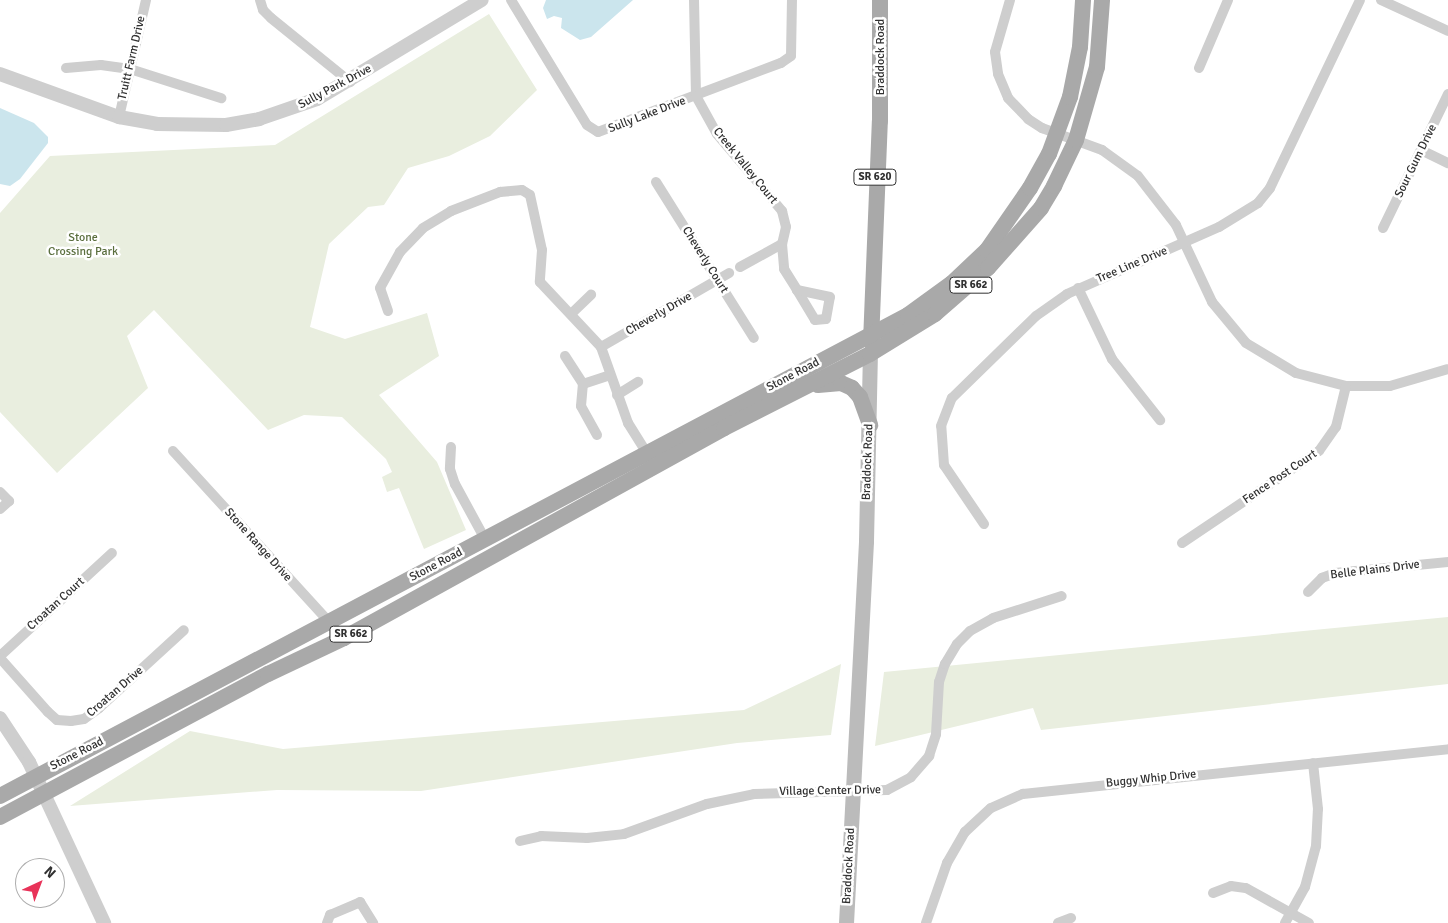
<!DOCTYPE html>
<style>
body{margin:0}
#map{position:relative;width:1448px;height:923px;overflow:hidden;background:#fff;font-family:Signika,sans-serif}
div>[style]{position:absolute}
.green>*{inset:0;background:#e9eedf}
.water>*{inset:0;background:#cbe5ed}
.minor>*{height:10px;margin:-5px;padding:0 5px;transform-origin:5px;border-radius:5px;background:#cecece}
.tertiary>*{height:14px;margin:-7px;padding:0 7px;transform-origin:7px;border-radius:7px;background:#cecece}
.secondary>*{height:15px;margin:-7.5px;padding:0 7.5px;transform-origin:7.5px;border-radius:7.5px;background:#bbb}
.primary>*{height:16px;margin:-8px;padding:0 8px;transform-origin:8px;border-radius:8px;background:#a9a9a9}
span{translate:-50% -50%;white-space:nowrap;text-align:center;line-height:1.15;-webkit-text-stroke:5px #fff;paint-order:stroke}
.shield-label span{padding:1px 4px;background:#fff;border:1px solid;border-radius:4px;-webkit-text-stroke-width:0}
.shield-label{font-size:11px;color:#313131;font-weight:700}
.street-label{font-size:12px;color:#313131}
.park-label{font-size:12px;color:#5a6e3d}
.north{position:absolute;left:15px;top:858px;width:50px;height:50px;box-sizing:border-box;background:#fff;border:1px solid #adadad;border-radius:50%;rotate:43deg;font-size:14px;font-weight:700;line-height:20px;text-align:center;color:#313131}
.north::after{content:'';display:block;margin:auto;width:18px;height:22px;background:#e83359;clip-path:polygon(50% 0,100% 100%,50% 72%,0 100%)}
</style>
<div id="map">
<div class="green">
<div style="clip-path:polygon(489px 14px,537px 90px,490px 136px,449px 156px,408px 168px,384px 205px,368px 207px,329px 244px,310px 327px,345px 339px,427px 313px,439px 356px,379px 395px,437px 462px,466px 530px,424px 549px,399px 488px,387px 492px,382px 477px,392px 472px,386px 459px,342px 417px,304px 415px,268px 430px,154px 310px,127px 336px,148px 388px,57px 473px,0 412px,0 213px,50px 156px,275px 145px)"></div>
<div style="clip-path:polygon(1448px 617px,1448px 684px,1041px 730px,1033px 708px,875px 746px,884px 672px)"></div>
<div style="clip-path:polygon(841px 664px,831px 735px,737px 743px,421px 791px,277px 790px,70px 806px,190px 731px,283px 749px,744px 710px)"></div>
</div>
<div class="water">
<div style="clip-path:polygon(546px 0,633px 0,591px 37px,580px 40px,561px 28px,562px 18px,554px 16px,547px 19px,543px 8px)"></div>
<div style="clip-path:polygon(0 108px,34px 123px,48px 137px,48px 143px,20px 179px,10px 186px,0 184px)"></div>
</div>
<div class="minor">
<div style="left:260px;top:0;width:10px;rotate:73deg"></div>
<div style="left:263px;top:10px;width:11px;rotate:45deg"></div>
<div style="left:271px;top:18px;width:102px;rotate:39deg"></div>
<div style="left:511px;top:0;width:146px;rotate:58.7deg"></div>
<div style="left:587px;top:125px;width:13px;rotate:32deg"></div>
<div style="left:598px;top:132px;width:196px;rotate:-20.7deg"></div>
<div style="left:781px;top:63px;width:12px;rotate:-35deg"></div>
<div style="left:791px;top:56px;width:56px;rotate:-89deg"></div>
<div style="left:694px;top:0;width:96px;rotate:88.8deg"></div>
<div style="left:696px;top:96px;width:43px;rotate:61.1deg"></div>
<div style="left:717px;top:134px;width:101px;rotate:49.8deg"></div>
<div style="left:782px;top:211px;width:16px;rotate:76deg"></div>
<div style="left:786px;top:227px;width:17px;rotate:103deg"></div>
<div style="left:782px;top:244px;width:25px;rotate:85deg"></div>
<div style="left:784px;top:269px;width:25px;rotate:58deg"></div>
<div style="left:797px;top:290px;width:35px;rotate:59deg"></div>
<div style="left:815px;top:320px;width:11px;rotate:-5deg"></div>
<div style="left:826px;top:319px;width:22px;rotate:-80deg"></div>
<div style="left:830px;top:297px;width:34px;rotate:-168deg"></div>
<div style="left:1010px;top:0;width:54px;rotate:106.1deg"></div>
<div style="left:995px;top:52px;width:22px;rotate:82deg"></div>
<div style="left:998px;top:74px;width:26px;rotate:67deg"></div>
<div style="left:1008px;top:98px;width:29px;rotate:46deg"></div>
<div style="left:1028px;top:119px;width:17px;rotate:33deg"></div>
<div style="left:1042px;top:128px;width:64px;rotate:20.1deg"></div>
<div style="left:1102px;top:150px;width:44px;rotate:35.8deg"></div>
<div style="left:1138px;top:176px;width:62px;rotate:52.2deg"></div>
<div style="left:1176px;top:225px;width:85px;rotate:64.9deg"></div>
<div style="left:1212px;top:302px;width:53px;rotate:50.3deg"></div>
<div style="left:1246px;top:343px;width:58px;rotate:31deg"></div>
<div style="left:1296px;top:373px;width:52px;rotate:14.6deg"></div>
<div style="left:1346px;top:386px;width:44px"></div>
<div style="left:1390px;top:386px;width:60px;rotate:-16.3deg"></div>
<div style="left:1381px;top:0;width:74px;rotate:24.8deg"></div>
<div style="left:66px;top:68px;width:35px;rotate:-5deg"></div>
<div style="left:101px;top:65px;width:29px;rotate:8deg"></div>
<div style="left:130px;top:69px;width:96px;rotate:17.7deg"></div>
<div style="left:1199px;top:68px;width:74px;rotate:-66.9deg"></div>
<div style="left:119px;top:117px;width:120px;rotate:-77deg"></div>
<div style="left:1421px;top:150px;width:30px;rotate:26deg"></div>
<div style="left:656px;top:182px;width:184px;rotate:57.9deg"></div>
<div style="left:1383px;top:228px;width:149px;rotate:-64.1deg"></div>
<div style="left:740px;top:267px;width:48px;rotate:-28.7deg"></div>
<div style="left:1078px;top:288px;width:79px;rotate:64.4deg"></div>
<div style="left:1112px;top:359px;width:78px;rotate:51.8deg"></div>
<div style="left:388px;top:311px;width:24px;rotate:-109deg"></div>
<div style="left:380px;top:288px;width:41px;rotate:-60.9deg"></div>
<div style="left:400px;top:252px;width:33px;rotate:-46deg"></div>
<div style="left:423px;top:228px;width:33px;rotate:-31deg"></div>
<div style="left:451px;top:211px;width:53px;rotate:-21.2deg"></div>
<div style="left:500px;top:192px;width:22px;rotate:-5deg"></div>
<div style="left:522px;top:190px;width:9px;rotate:32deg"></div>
<div style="left:530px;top:195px;width:56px;rotate:77.7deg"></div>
<div style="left:542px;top:250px;width:32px;rotate:94deg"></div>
<div style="left:540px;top:282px;width:89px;rotate:46.8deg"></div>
<div style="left:601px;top:347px;width:81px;rotate:70.4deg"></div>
<div style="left:628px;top:423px;width:40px;rotate:58deg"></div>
<div style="left:571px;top:314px;width:28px;rotate:-44deg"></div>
<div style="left:601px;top:347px;width:148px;rotate:-30deg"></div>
<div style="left:565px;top:356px;width:33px;rotate:57deg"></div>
<div style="left:617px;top:395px;width:25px;rotate:-32deg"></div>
<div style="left:597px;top:435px;width:33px;rotate:-119deg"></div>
<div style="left:581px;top:406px;width:22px;rotate:-85deg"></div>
<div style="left:583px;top:384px;width:28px;rotate:-18deg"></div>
<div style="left:451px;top:447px;width:22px;rotate:93deg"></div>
<div style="left:450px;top:469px;width:16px;rotate:72deg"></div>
<div style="left:455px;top:484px;width:63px;rotate:61.4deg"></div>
<div style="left:173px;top:451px;width:253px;rotate:47.6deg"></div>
<div style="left:0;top:492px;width:13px;rotate:45deg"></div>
<div style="left:9px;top:501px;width:12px;rotate:138deg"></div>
<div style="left:984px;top:524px;width:71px;rotate:-124.1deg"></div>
<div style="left:944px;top:465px;width:39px;rotate:-94deg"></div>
<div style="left:941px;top:426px;width:30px;rotate:-69deg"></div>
<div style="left:952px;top:398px;width:117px;rotate:-44.3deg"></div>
<div style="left:1036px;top:316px;width:38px;rotate:-35deg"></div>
<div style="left:1067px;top:294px;width:166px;rotate:-23.8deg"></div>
<div style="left:1219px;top:227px;width:46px;rotate:-31.6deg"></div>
<div style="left:1258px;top:203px;width:19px;rotate:-51deg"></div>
<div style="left:1270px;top:188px;width:208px;rotate:-64.4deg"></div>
<div style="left:1182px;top:543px;width:165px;rotate:-33.9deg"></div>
<div style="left:1319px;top:451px;width:29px;rotate:-55deg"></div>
<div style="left:1336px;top:427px;width:42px;rotate:-76.3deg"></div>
<div style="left:1308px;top:592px;width:20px;rotate:-45deg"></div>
<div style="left:1322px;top:578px;width:14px;rotate:-21deg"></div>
<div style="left:1335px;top:573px;width:114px;rotate:-5.6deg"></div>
<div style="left:0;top:656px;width:152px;rotate:-42.6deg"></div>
<div style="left:0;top:658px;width:72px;rotate:48.4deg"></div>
<div style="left:48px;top:712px;width:12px;rotate:42deg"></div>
<div style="left:57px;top:720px;width:14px;rotate:4deg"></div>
<div style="left:71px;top:721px;width:13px;rotate:-9deg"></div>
<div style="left:84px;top:719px;width:19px;rotate:-36deg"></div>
<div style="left:99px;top:708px;width:115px;rotate:-42.5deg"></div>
<div style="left:520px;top:841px;width:22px;rotate:-13deg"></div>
<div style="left:541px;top:836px;width:46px;rotate:2.5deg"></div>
<div style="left:587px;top:838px;width:37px;rotate:-6deg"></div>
<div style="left:624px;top:834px;width:88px;rotate:-19.9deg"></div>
<div style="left:707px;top:804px;width:48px;rotate:-12deg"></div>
<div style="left:754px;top:794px;width:133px;rotate:-1.7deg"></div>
<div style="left:887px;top:790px;width:27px;rotate:-28deg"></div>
<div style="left:911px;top:777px;width:28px;rotate:-49deg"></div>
<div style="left:929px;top:756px;width:23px;rotate:-72deg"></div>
<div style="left:936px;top:734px;width:52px;rotate:-86.7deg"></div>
<div style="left:939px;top:682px;width:19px;rotate:-72deg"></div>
<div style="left:945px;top:664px;width:23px;rotate:-59deg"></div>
<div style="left:957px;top:644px;width:18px;rotate:-45deg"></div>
<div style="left:970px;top:631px;width:26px;rotate:-29deg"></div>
<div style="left:993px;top:618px;width:72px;rotate:-17.7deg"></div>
<div style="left:1213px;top:893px;width:19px;rotate:-21deg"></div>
<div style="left:1231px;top:886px;width:15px;rotate:8deg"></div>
<div style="left:1246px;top:888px;width:72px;rotate:29.1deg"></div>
<div style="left:327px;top:923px;width:9px;rotate:-69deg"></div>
<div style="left:330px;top:915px;width:33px;rotate:-23deg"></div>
<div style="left:360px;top:902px;width:25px;rotate:58deg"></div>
<div style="left:926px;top:923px;width:64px;rotate:-70.7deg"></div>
<div style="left:947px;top:863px;width:36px;rotate:-60deg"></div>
<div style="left:965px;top:832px;width:35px;rotate:-43deg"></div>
<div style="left:991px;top:808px;width:35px;rotate:-24deg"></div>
<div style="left:1023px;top:794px;width:427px;rotate:-6deg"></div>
<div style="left:1058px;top:923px;width:14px;rotate:-21deg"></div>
<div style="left:1285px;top:923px;width:41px;rotate:-60.9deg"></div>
<div style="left:1305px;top:887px;width:42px;rotate:-75deg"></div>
<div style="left:1316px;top:846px;width:37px;rotate:-87deg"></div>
<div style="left:1318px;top:809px;width:46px;rotate:-96.2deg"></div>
</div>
<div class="tertiary">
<div style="left:0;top:74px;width:127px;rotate:19.9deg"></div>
<div style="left:119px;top:117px;width:39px;rotate:10deg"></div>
<div style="left:157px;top:124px;width:69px;rotate:0.8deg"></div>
<div style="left:226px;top:125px;width:34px;rotate:-10deg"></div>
<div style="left:259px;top:119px;width:61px;rotate:-19deg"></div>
<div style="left:317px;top:99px;width:192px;rotate:-31deg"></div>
<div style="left:0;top:718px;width:53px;rotate:56.6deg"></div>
<div style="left:29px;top:762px;width:178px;rotate:65deg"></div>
</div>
<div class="secondary">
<div style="left:846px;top:923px;width:383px;rotate:-87deg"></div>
<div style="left:866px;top:541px;width:187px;rotate:-88.8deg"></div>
</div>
<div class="primary">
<div style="left:871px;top:342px;width:221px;rotate:-87.7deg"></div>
<div style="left:880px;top:121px;width:121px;rotate:-90deg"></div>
<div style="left:818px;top:385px;width:23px;rotate:-5deg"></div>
<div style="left:841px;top:383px;width:12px;rotate:24deg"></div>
<div style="left:852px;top:388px;width:12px;rotate:48deg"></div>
<div style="left:860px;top:397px;width:30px;rotate:70deg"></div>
<div style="left:0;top:796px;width:1028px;rotate:-27.91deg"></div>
<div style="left:908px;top:315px;width:54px;rotate:-36deg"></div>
<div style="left:952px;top:283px;width:48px;rotate:-43.3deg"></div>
<div style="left:987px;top:250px;width:75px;rotate:-55.3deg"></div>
<div style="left:1030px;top:188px;width:39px;rotate:-61deg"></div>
<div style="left:1049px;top:154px;width:61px;rotate:-69.8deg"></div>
<div style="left:1070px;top:97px;width:51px;rotate:-78.7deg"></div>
<div style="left:1080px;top:47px;width:47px;rotate:-86.3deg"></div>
<div style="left:0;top:817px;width:304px;rotate:-28.1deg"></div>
<div style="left:268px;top:674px;width:84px;rotate:-25.3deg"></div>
<div style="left:344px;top:638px;width:434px;rotate:-28.9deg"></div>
<div style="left:724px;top:428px;width:164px;rotate:-26.9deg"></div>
<div style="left:870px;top:354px;width:76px;rotate:-31.6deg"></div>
<div style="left:935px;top:314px;width:70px;rotate:-41deg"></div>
<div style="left:988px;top:268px;width:80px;rotate:-48.5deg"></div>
<div style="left:1041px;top:208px;width:26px;rotate:-59deg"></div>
<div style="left:1054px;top:186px;width:51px;rotate:-64.4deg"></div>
<div style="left:1076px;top:140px;width:76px;rotate:-74deg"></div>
<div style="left:1097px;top:67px;width:67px;rotate:-85.7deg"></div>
</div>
<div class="shield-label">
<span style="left:875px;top:177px">SR 620</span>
<span style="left:971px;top:285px">SR 662</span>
<span style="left:351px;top:634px">SR 662</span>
</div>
<div class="street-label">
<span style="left:881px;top:57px;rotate:-90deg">Braddock Road</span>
<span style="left:132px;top:58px;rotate:-77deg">Truitt Farm Drive</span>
<span style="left:335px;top:87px;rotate:-28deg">Sully Park Drive</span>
<span style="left:647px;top:115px;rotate:-21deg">Sully Lake Drive</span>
<span style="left:1416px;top:161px;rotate:-64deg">Sour Gum Drive</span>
<span style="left:745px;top:166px;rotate:51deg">Creek Valley Court</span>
<span style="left:705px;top:260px;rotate:58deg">Cheverly Court</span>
<span style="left:1132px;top:265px;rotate:-23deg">Tree Line Drive</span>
<span style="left:659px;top:314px;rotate:-30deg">Cheverly Drive</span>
<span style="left:793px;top:375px;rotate:-28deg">Stone Road</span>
<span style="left:868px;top:462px;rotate:-88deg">Braddock Road</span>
<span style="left:1280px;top:477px;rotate:-34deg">Fence Post Court</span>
<span style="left:258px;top:545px;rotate:48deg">Stone Range Drive</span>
<span style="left:436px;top:565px;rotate:-28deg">Stone Road</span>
<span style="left:1375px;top:570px;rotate:-7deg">Belle Plains Drive</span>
<span style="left:56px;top:604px;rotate:-42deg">Croatan Court</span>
<span style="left:115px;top:692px;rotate:-41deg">Croatan Drive</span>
<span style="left:77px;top:754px;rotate:-27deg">Stone Road</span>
<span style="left:1151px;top:779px;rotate:-6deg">Buggy Whip Drive</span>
<span style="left:830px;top:791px;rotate:-1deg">Village Center Drive</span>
<span style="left:849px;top:866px;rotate:-87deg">Braddock Road</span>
</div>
<div class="park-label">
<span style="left:83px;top:245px">Stone<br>Crossing Park</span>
</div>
<div class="north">N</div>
</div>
